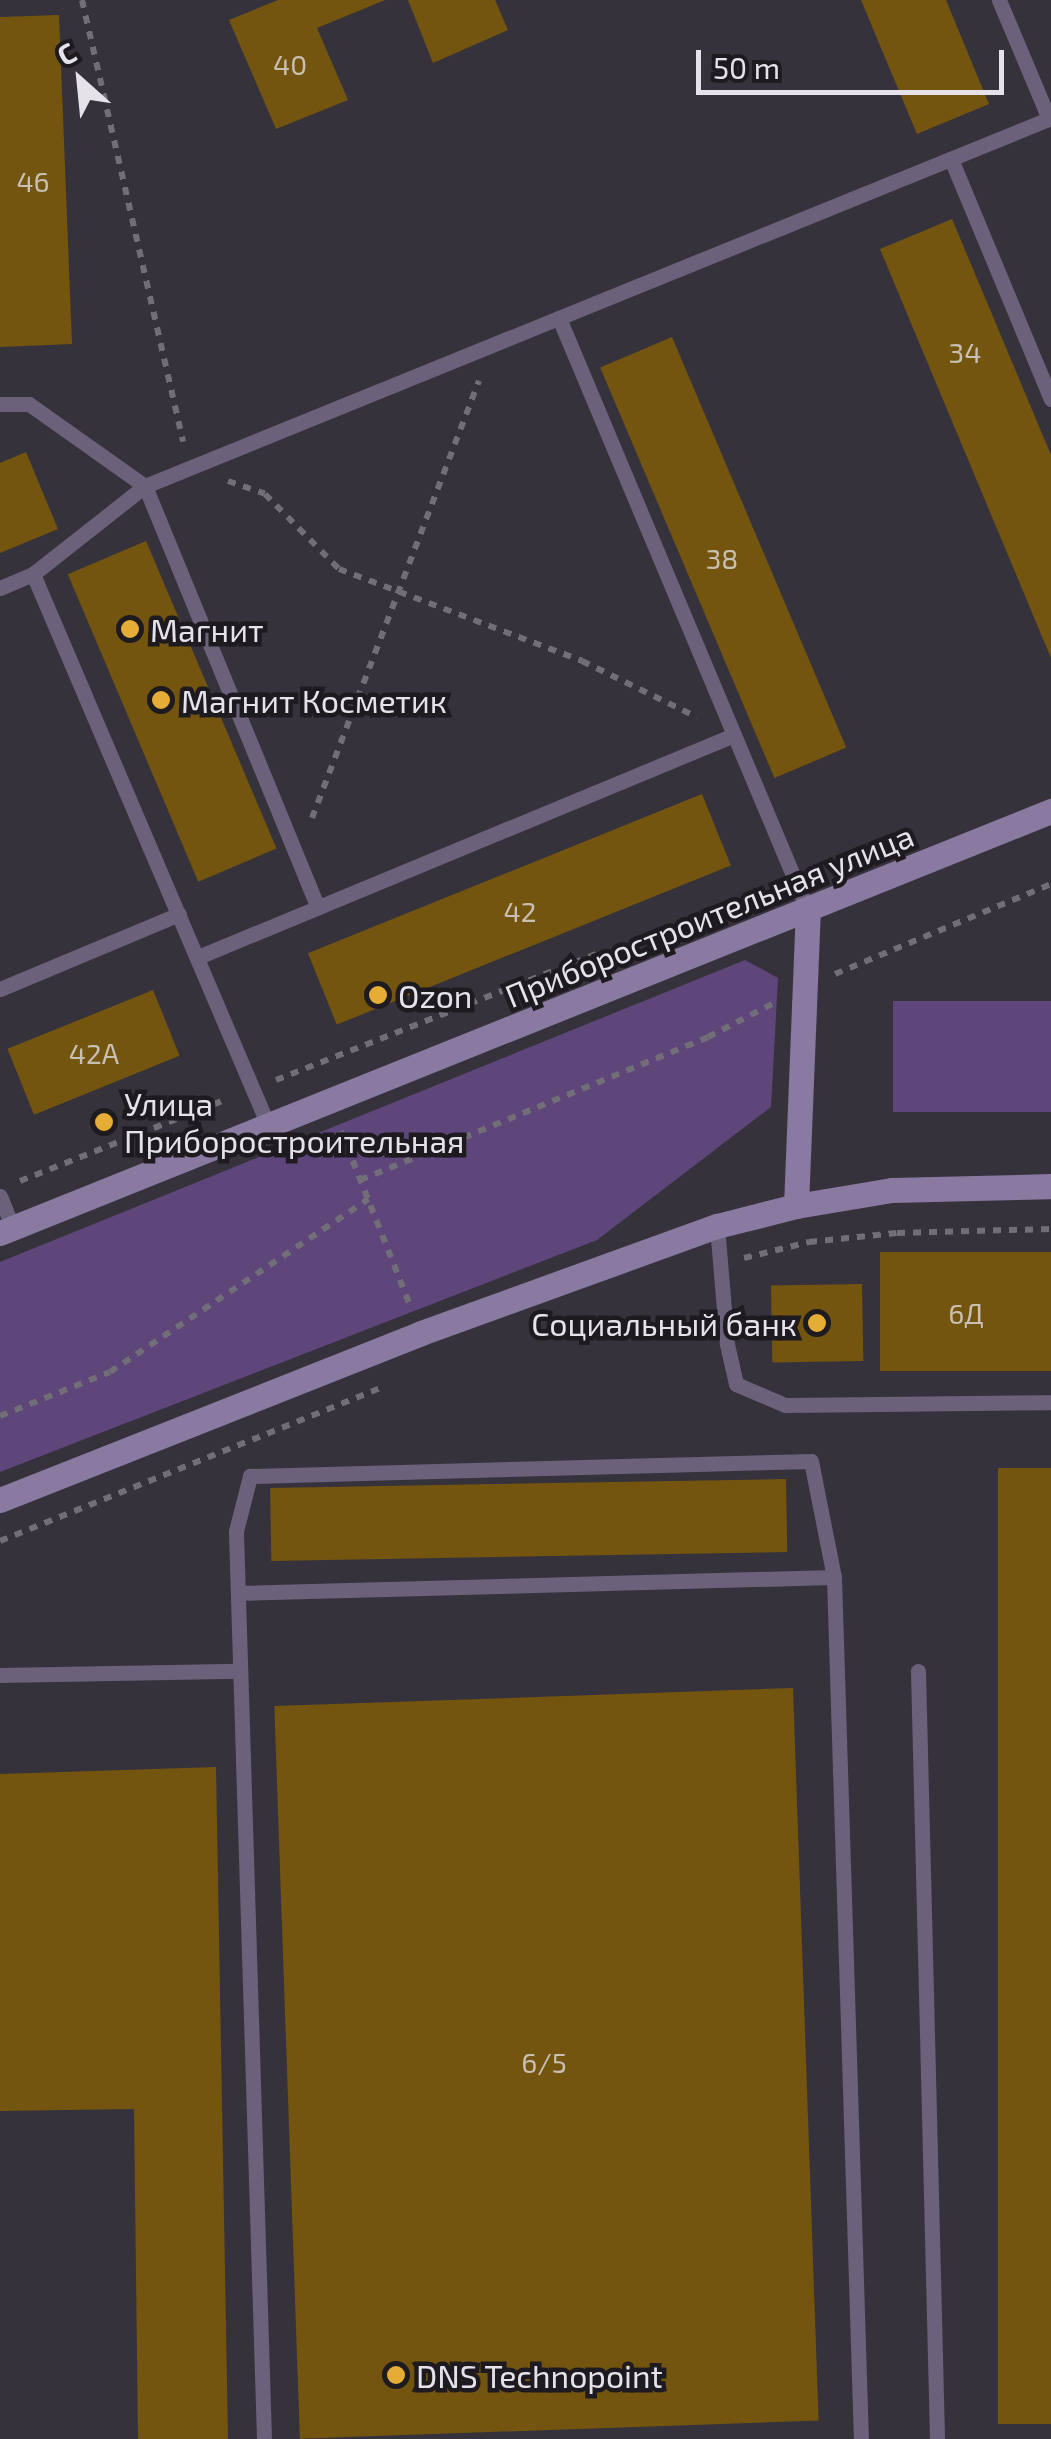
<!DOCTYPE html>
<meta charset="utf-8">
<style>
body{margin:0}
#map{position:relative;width:1051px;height:2439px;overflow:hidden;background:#36323c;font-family:"Exo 2",sans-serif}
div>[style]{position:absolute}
.green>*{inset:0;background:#5e467b;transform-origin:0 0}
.building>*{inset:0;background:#73550f;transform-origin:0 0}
.path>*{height:6px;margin-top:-3px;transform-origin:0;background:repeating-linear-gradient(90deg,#716e77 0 8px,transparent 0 16px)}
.service>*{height:15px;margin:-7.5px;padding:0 7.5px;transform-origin:7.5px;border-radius:7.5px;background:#6b617a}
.secondary>*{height:25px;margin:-12.5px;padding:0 12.5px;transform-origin:12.5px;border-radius:12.5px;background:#8a79a0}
.dots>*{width:28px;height:28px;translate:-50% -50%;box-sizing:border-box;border:5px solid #1d1b20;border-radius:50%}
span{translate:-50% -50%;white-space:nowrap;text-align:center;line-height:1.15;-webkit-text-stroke:9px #1d1b20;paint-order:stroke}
.number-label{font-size:28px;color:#c8c0b2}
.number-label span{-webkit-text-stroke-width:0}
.poi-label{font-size:32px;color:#e5e3e9}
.left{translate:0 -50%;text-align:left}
.right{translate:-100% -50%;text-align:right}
.street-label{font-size:32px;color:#e5e3e9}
.north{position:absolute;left:30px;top:30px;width:100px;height:100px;-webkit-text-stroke:8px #1d1b20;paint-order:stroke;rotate:333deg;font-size:28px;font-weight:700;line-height:40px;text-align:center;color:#e5e3e9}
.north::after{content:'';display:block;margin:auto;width:35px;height:45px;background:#e5e3e9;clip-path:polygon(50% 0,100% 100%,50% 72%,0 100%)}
.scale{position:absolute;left:696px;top:50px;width:308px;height:45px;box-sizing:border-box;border:5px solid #e5e3e9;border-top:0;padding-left:12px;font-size:30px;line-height:35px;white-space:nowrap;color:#e5e3e9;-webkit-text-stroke:8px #1d1b20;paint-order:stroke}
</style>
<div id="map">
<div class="green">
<div style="clip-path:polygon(745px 960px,778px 978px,771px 1107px,597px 1240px,0 1472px,0 1262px)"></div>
<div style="left:1051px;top:1001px;width:111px;height:158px;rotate:90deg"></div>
</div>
<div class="building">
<div style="clip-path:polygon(278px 0,385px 0,317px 28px,348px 100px,276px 129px,229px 20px)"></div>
<div style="clip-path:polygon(408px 0,495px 0,508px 30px,433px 63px)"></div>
<div style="clip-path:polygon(861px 0,946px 0,989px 104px,917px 134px)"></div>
<div style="clip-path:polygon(59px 15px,72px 344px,0 347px,0 17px)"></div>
<div style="clip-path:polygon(952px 219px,1051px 455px,1051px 658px,880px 249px)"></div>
<div style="left:672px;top:337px;width:446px;height:78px;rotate:67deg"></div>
<div style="clip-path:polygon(26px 452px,58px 529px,0 553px,0 463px)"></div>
<div style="left:146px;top:541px;width:334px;height:85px;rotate:67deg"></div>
<div style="left:702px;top:794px;width:77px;height:425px;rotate:68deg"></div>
<div style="left:153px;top:990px;width:71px;height:157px;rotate:68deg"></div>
<div style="left:1051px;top:1252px;width:119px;height:171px;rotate:90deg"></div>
<div style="left:862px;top:1284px;width:77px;height:91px;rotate:89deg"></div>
<div style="left:998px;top:1468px;width:53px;height:956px"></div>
<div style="left:786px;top:1479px;width:73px;height:516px;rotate:89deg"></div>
<div style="left:793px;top:1688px;width:733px;height:519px;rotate:88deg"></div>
<div style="clip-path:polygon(216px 1767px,228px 2439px,138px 2439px,134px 2109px,0 2111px,0 1774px)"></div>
</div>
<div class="path">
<div style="left:82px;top:0;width:453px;rotate:77.1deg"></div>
<div style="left:228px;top:481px;width:39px;rotate:19deg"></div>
<div style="left:265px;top:494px;width:105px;rotate:45.4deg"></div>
<div style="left:339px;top:569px;width:260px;rotate:20.7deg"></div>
<div style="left:582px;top:661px;width:128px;rotate:26deg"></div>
<div style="left:312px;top:818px;width:468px;rotate:-69.1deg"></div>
<div style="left:835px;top:974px;width:234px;rotate:-22.6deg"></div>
<div style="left:276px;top:1080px;width:352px;rotate:-21.5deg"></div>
<div style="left:341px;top:1131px;width:187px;rotate:68.4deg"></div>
<div style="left:360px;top:1180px;width:376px;rotate:-22.3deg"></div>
<div style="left:708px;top:1037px;width:74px;rotate:-27.3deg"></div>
<div style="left:20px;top:1181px;width:223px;rotate:-21.6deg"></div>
<div style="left:744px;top:1258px;width:67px;rotate:-13.8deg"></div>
<div style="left:809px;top:1242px;width:88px;rotate:-5.8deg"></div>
<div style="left:897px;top:1233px;width:154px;rotate:-1.5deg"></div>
<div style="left:0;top:1416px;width:118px;rotate:-21.8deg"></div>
<div style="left:110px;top:1372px;width:311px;rotate:-33.8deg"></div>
<div style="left:0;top:1541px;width:408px;rotate:-21.9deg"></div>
</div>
<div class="service">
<div style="left:999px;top:0;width:129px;rotate:67.2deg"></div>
<div style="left:951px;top:159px;width:260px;rotate:67.4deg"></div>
<div style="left:559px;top:318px;width:643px;rotate:67.22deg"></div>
<div style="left:0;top:404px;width:29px"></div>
<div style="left:29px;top:404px;width:142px;rotate:35.3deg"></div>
<div style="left:145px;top:486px;width:454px;rotate:67.7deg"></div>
<div style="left:33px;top:574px;width:142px;rotate:-38.2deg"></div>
<div style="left:145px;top:486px;width:978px;rotate:-22.11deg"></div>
<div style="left:0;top:588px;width:36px;rotate:-23deg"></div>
<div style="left:33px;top:574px;width:599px;rotate:66.9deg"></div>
<div style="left:198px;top:957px;width:580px;rotate:-22.5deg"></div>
<div style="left:0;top:989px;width:194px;rotate:-22.7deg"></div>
<div style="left:0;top:1196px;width:35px;rotate:68deg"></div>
<div style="left:717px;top:1226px;width:118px;rotate:85.2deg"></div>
<div style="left:727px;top:1344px;width:41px;rotate:77.3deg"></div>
<div style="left:736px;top:1384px;width:53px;rotate:23.2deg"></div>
<div style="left:785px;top:1405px;width:266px;rotate:-0.6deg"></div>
<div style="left:238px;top:1593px;width:596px;rotate:-1.54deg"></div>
<div style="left:918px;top:1671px;width:768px;rotate:88.58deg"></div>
<div style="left:0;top:1675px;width:240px;rotate:-1deg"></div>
<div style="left:264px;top:2439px;width:908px;rotate:-91.77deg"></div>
<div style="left:236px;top:1531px;width:57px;rotate:-75.7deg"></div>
<div style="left:250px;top:1476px;width:561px;rotate:-1.53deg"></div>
<div style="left:811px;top:1461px;width:118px;rotate:78.8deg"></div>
<div style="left:834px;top:1577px;width:862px;rotate:88.21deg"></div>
</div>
<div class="secondary">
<div style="left:796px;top:1206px;width:295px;rotate:-87.7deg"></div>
<div style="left:0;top:1233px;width:1133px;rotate:-21.88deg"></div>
<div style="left:0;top:1500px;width:453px;rotate:-21.6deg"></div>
<div style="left:421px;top:1333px;width:315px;rotate:-19.9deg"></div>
<div style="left:717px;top:1226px;width:81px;rotate:-14.2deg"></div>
<div style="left:796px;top:1206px;width:97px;rotate:-9.5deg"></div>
<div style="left:892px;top:1190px;width:159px;rotate:-1.4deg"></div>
</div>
<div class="dots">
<div style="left:130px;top:629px;background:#e5ad35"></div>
<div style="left:161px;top:700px;background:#e5ad35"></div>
<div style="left:378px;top:995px;background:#e5ad35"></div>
<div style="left:104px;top:1122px;background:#e5ad35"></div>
<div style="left:817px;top:1323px;background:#e5ad35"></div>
<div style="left:396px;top:2375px;background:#e5ad35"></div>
</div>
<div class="number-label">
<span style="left:290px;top:64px">40</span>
<span style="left:33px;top:181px">46</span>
<span style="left:965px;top:352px">34</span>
<span style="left:722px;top:558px">38</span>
<span style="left:520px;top:911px">42</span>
<span style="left:94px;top:1053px">42А</span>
<span style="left:966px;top:1313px">6Д</span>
<span style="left:544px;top:2062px">6/5</span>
</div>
<div class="poi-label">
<span class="left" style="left:150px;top:629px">Магнит</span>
<span class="left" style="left:181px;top:700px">Магнит Косметик</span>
<span class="left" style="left:398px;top:995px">Ozon</span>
<span class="left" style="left:124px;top:1122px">Улица<br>Приборостроительная</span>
<span class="right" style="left:797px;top:1323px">Социальный банк</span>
<span class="left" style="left:416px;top:2375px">DNS Technopoint</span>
</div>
<div class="street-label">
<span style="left:709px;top:915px;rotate:-22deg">Приборостроительная улица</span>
</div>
<div class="north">С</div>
<div class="scale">50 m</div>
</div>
